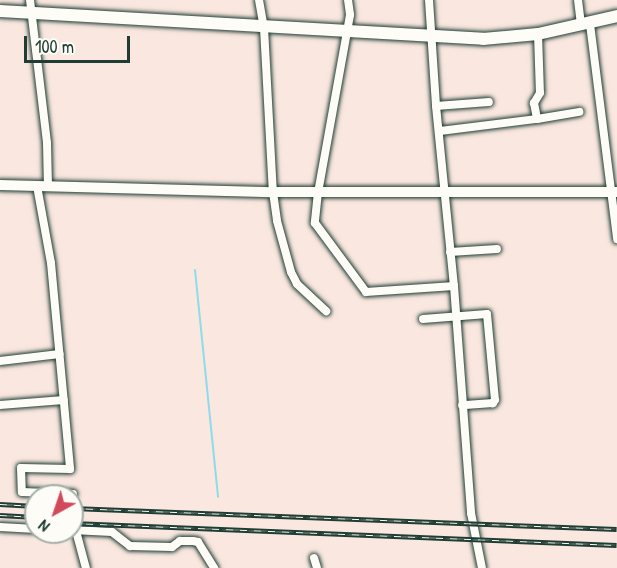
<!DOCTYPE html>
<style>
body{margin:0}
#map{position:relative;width:617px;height:568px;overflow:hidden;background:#fae8e0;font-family:"Patrick Hand",sans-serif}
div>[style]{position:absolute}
.stream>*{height:2px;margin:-1px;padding:0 1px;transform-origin:1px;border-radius:1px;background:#8ddbeb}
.roads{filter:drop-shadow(0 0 2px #1f3d34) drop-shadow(0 0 2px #1f3d34)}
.minor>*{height:8px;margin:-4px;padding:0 4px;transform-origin:4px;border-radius:4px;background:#fdfcf7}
.tertiary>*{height:10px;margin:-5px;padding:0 5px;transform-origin:5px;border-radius:5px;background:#fdfcf7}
.secondary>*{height:12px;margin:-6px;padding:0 6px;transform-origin:6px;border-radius:6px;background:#fdfcf7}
.rail>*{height:4.5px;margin-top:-2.25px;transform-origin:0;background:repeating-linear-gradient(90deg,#fdfcf7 0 7px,#1f3d34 0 14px);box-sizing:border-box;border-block:2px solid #1f3d34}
span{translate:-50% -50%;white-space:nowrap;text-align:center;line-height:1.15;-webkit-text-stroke:6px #fdfcf7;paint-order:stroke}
.north{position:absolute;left:24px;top:484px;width:60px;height:60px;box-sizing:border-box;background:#fdfcf7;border:2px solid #a4b0a9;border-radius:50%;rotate:220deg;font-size:16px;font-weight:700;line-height:24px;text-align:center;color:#1f3d34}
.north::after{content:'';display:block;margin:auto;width:21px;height:27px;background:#d1495b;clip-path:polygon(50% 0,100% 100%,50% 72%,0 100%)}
.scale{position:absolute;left:24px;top:36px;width:106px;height:27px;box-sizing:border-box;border:3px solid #1f3d34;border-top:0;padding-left:8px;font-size:18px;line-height:21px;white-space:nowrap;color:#1f3d34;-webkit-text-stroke:4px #fdfcf7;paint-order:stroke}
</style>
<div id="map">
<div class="stream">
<div style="left:195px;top:270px;width:228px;rotate:84.2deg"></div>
</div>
<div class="roads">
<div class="minor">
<div style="left:30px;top:0;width:144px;rotate:83.2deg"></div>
<div style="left:47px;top:143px;width:44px;rotate:88.7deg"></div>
<div style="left:259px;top:0;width:28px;rotate:80deg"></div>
<div style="left:264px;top:28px;width:164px;rotate:86.9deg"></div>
<div style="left:273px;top:192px;width:29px;rotate:82deg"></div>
<div style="left:277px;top:221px;width:53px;rotate:74.6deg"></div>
<div style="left:291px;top:272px;width:13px;rotate:63deg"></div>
<div style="left:297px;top:284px;width:40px;rotate:43deg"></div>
<div style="left:348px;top:0;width:15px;rotate:82deg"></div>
<div style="left:350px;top:15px;width:180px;rotate:100.2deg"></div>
<div style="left:318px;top:192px;width:31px;rotate:96deg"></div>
<div style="left:315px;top:223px;width:86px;rotate:53.5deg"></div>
<div style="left:366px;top:292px;width:88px;rotate:-3.9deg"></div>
<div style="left:429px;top:0;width:106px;rotate:86.2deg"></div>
<div style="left:436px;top:106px;width:181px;rotate:84.3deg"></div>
<div style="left:454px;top:286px;width:228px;rotate:85.7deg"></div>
<div style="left:471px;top:513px;width:56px;rotate:78.7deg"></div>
<div style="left:578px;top:0;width:26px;rotate:83deg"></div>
<div style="left:590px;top:24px;width:217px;rotate:82.8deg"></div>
<div style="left:538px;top:34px;width:59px;rotate:88.1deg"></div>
<div style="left:540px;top:93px;width:12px;rotate:121deg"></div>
<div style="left:534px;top:103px;width:16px;rotate:79deg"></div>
<div style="left:537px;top:119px;width:43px;rotate:-9.5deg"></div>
<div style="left:436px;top:106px;width:53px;rotate:-4.3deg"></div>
<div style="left:440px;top:131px;width:98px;rotate:-7.1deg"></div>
<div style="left:37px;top:186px;width:78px;rotate:79.7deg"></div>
<div style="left:51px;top:263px;width:207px;rotate:84.7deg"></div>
<div style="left:70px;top:469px;width:49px;rotate:-178.8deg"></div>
<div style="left:21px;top:468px;width:24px;rotate:88deg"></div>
<div style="left:22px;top:492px;width:51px;rotate:2.2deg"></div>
<div style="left:450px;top:252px;width:47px;rotate:-3.7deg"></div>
<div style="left:423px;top:319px;width:64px;rotate:-4.5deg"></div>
<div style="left:487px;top:314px;width:86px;rotate:84.7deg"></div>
<div style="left:495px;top:400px;width:4px;rotate:124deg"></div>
<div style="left:493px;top:403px;width:31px;rotate:176deg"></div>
<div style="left:0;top:361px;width:60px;rotate:-6.7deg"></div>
<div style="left:0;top:405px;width:64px;rotate:-4.5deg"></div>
<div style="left:0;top:527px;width:36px;rotate:3deg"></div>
<div style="left:72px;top:530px;width:40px;rotate:2.9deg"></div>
<div style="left:112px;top:532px;width:23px;rotate:38deg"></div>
<div style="left:130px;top:546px;width:42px;rotate:1.4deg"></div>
<div style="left:172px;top:547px;width:10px;rotate:-37deg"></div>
<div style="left:180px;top:541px;width:13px"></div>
<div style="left:193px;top:541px;width:5px;rotate:11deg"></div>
<div style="left:198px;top:542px;width:31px;rotate:58deg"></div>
<div style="left:76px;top:531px;width:38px;rotate:75deg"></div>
<div style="left:314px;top:558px;width:10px;rotate:73deg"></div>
</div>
<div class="tertiary">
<div style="left:0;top:185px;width:273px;rotate:1.5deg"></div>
<div style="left:273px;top:192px;width:344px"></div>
</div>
<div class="secondary">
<div style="left:0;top:11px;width:484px;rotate:3.3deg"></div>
<div style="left:483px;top:39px;width:55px;rotate:-5.2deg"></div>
<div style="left:538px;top:34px;width:81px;rotate:-12.8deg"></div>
</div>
</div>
<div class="rail">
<div style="left:0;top:504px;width:36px;rotate:3deg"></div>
<div style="left:72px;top:508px;width:545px;rotate:2.21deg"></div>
<div style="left:0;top:515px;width:36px;rotate:3deg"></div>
<div style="left:72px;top:523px;width:545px;rotate:2.31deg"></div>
</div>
<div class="north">N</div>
<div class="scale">100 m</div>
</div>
